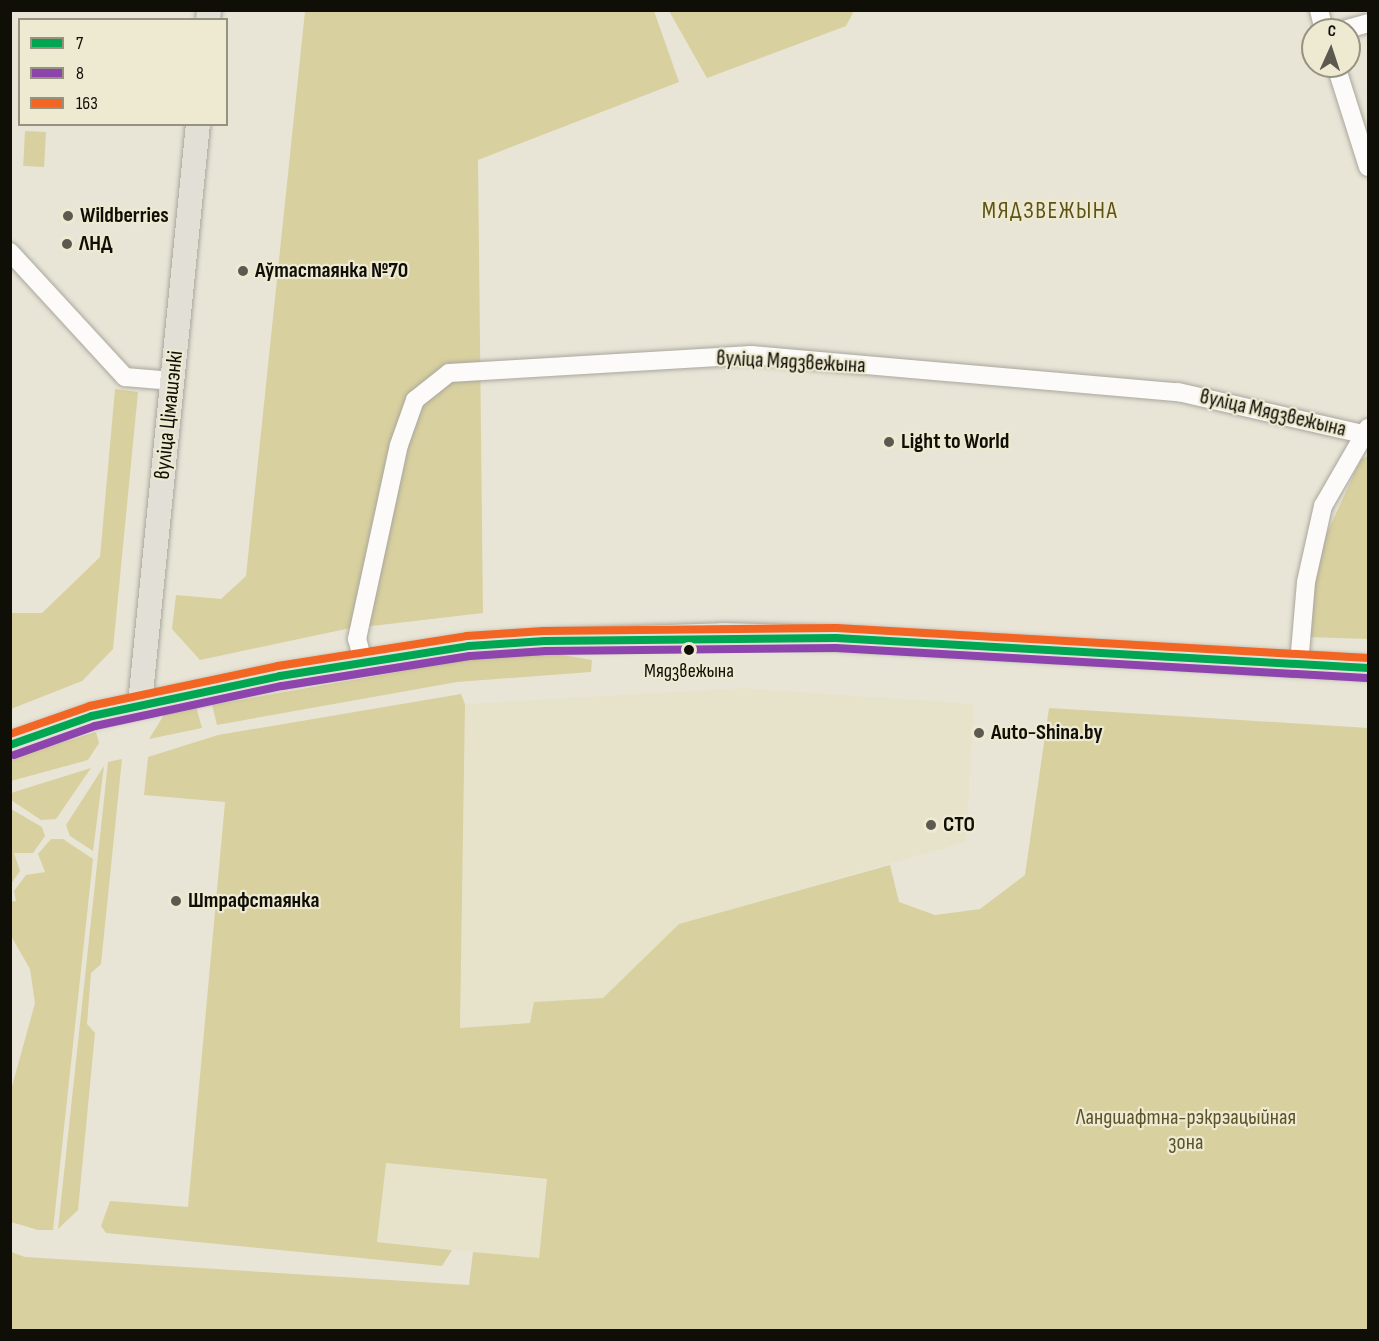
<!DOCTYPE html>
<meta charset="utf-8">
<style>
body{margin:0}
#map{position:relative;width:1379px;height:1341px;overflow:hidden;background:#e8e5d7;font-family:"Sofia Sans Condensed",sans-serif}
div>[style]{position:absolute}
.built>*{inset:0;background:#e7e3cb;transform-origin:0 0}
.green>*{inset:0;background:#d9d09f;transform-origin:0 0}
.roads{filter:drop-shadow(0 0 2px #a9a79c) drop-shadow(0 0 2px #a9a79c)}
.minor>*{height:18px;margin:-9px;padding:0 9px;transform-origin:9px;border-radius:9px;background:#fcfbf9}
.major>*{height:24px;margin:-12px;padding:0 12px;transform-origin:12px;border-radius:12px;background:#e2e0d6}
.bus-1>*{height:8px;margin:-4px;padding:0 4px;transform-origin:4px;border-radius:4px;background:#00a651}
.bus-2>*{height:8px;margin:-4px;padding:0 4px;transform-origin:4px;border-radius:4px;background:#8e44ad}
.bus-3>*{height:8px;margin:-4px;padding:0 4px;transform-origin:4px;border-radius:4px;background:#f26522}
.dots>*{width:16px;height:16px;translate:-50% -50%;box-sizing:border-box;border:3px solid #eee9d1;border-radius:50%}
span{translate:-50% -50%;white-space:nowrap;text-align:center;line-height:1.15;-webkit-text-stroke:4.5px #eee9d1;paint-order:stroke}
.bus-label{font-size:20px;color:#100f07}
.poi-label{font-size:22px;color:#100f07;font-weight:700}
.left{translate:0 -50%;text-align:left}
.street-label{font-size:22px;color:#100f07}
.park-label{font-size:22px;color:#5c5328}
.neighbourhood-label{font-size:24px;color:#5e5316;letter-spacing:1.5px}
.frame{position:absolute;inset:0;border:12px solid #100f07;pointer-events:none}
.legend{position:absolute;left:18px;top:18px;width:210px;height:108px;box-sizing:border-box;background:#eee9d1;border:2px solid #959280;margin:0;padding:8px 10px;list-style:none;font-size:18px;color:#100f07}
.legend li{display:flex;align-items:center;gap:12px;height:30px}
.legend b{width:30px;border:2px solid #959280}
.north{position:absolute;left:1301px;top:18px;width:60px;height:60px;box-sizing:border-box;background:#eee9d1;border:2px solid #959280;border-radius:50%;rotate:3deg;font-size:16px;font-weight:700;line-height:24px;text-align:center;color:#100f07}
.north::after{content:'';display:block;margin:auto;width:21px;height:27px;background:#5c5a50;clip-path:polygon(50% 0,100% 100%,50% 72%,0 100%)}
</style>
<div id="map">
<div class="built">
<div style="clip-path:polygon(742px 688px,974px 704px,966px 842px,679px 924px,603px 998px,534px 1002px,531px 1023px,460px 1028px,465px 704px)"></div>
<div style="left:385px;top:1163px;width:163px;height:79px;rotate:6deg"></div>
</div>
<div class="green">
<div style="clip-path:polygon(305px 11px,654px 11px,679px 82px,478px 160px,483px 613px,346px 629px,200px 660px,172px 629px,176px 595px,221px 599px,246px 576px)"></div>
<div style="clip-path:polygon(669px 11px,854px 11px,846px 26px,707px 78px)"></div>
<div style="left:25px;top:131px;width:21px;height:35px;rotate:3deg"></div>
<div style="clip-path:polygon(115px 389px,138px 392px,113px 649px,82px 681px,11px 709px,11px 613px,42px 613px,100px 557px)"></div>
<div style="clip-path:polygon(1368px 456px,1368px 639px,1307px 637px,1315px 559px,1361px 459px)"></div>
<div style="clip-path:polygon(551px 653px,592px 660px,591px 672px,457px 682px,217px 725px,212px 705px,466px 660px)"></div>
<div style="clip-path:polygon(461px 694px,465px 704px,460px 1028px,530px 1023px,534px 1002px,603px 998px,679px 924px,890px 865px,899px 902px,935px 915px,980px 909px,1025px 875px,1049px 708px,1368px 728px,1368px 1330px,11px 1330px,11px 1252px,25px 1257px,469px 1285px,473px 1252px,539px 1258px,547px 1179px,386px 1163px,377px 1242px,452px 1250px,442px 1266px,106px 1233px,101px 1226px,110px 1201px,188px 1207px,225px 802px,144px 795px,148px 757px,218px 735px)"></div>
<div style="clip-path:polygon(196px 706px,202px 728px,149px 739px,164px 715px)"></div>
<div style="clip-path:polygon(96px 732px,99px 743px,88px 760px,11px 781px,11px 758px)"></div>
<div style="clip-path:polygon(122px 759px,101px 964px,91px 973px,87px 1024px,95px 1033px,78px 1210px,58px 1229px,108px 762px)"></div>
<div style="clip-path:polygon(104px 766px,93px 851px,70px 836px,66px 825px)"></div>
<div style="clip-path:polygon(91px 768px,56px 819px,41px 820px,11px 800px,11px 793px)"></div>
<div style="clip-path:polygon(11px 809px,42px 827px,45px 836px,33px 853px,14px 853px,20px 871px,11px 884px)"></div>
<div style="clip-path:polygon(51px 839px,63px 839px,93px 859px,53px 1230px,38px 1230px,11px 1222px,11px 1090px,35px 1003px,30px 969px,11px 936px,10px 902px,16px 901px,14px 891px,26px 875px,45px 872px,38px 854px)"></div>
</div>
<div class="roads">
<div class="minor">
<div style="left:1319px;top:10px;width:21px;rotate:76deg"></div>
<div style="left:1344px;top:30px;width:25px;rotate:-16deg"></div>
<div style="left:1336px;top:66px;width:106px;rotate:72.4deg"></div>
<div style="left:10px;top:252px;width:170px;rotate:47.4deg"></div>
<div style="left:125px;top:377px;width:48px;rotate:4.8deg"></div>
<div style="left:363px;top:661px;width:23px;rotate:-105deg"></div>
<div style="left:357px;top:639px;width:198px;rotate:-77.8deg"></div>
<div style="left:399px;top:445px;width:48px;rotate:-70.4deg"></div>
<div style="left:415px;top:400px;width:43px;rotate:-38.5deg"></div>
<div style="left:449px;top:373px;width:303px;rotate:-3.4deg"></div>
<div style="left:751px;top:355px;width:429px;rotate:5deg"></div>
<div style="left:1178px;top:392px;width:195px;rotate:12.8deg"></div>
<div style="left:1299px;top:664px;width:82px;rotate:-85.1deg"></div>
<div style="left:1306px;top:582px;width:78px;rotate:-77.4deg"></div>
<div style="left:1323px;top:506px;width:90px;rotate:-60deg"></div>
</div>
<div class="major">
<div style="left:208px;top:20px;width:10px;rotate:-84deg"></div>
<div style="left:140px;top:704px;width:583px;rotate:-84.29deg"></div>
<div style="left:10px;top:745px;width:87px;rotate:-19.5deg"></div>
<div style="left:92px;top:716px;width:192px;rotate:-12deg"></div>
<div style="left:280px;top:676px;width:191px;rotate:-9deg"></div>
<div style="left:469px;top:646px;width:76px;rotate:-3.8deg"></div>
<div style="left:545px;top:641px;width:177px;rotate:-1.9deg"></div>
<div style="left:722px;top:635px;width:114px;rotate:1.5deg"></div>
<div style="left:836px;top:638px;width:533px;rotate:3.23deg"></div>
</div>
</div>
<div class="bus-1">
<div style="left:10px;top:745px;width:87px;rotate:-19.5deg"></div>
<div style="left:92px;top:716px;width:192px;rotate:-12deg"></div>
<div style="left:280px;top:676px;width:191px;rotate:-9deg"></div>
<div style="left:469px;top:646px;width:76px;rotate:-3.8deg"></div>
<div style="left:545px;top:641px;width:291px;rotate:-0.6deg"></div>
<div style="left:836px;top:638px;width:533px;rotate:3.23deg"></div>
</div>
<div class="bus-2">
<div style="left:14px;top:755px;width:86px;rotate:-19.7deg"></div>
<div style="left:95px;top:726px;width:191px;rotate:-12.1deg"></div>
<div style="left:282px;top:686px;width:190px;rotate:-9.1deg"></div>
<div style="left:470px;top:656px;width:76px;rotate:-3.8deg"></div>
<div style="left:546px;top:651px;width:290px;rotate:-0.6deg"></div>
<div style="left:836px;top:648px;width:532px;rotate:3.23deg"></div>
</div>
<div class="bus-3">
<div style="left:10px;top:734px;width:85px;rotate:-19.3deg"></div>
<div style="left:90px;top:706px;width:192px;rotate:-12deg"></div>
<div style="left:278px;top:666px;width:191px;rotate:-9deg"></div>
<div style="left:467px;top:636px;width:77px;rotate:-3.7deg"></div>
<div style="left:544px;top:631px;width:292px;rotate:-0.6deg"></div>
<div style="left:836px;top:628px;width:533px;rotate:3.23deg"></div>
</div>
<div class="dots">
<div style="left:68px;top:216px;background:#5c5a50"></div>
<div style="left:67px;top:244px;background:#5c5a50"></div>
<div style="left:243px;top:271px;background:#5c5a50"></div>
<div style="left:889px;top:442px;background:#5c5a50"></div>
<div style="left:689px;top:650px;background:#100f07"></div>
<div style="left:979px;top:733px;background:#5c5a50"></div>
<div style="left:931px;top:825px;background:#5c5a50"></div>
<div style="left:176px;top:901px;background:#5c5a50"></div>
</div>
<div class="bus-label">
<span style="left:689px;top:671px">Мядзвежына</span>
</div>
<div class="poi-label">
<span class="left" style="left:80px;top:216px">Wildberries</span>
<span class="left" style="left:79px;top:244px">ЛНД</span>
<span class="left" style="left:255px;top:271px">Аўтастаянка №70</span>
<span class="left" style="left:901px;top:442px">Light to World</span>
<span class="left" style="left:991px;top:733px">Auto-Shina.by</span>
<span class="left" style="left:943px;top:825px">СТО</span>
<span class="left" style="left:188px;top:901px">Штрафстаянка</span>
</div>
<div class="street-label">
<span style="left:791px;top:362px;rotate:3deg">вуліца Мядзвежына</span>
<span style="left:1273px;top:413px;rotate:13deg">вуліца Мядзвежына</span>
<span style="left:169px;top:415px;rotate:-84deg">вуліца Цімашэнкі</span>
</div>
<div class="park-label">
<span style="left:1186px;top:1130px">Ландшафтна-рэкрэацыйная<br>зона</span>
</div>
<div class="neighbourhood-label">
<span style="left:1050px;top:211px">МЯДЗВЕЖЫНА</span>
</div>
<div class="frame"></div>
<ul class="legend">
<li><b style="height:8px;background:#00a651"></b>7</li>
<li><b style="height:8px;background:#8e44ad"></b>8</li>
<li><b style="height:8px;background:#f26522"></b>163</li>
</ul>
<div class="north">С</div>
</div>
